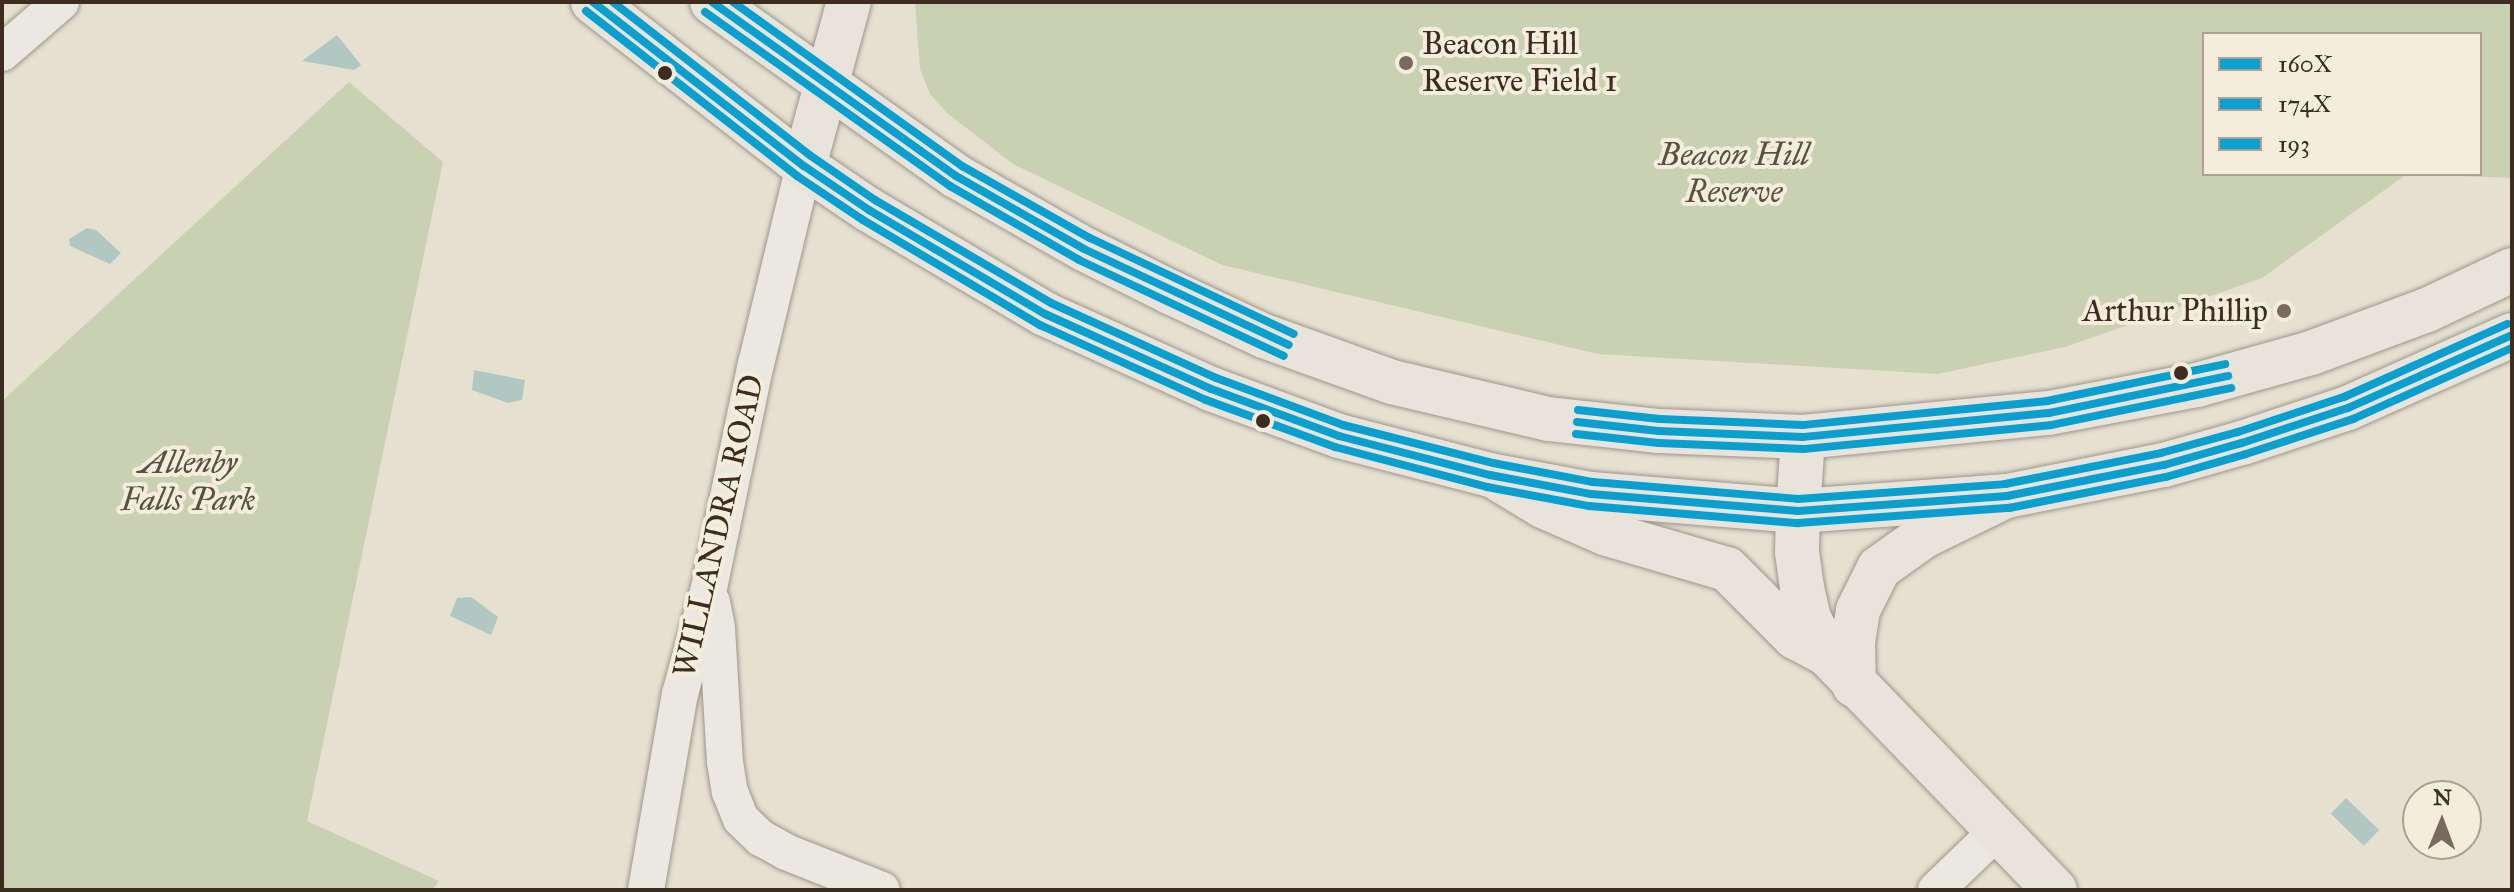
<!DOCTYPE html>
<style>
body{margin:0}
#map{position:relative;width:2514px;height:892px;overflow:hidden;background:#e6e0d1;font-family:"IM FELL Great Primer",serif}
div>[style]{position:absolute}
.green>*{inset:0;background:#cad1b3}
.water>*{inset:0;background:#b1c8c2;transform-origin:0 0}
.roads{filter:drop-shadow(0 0 2px #9c968c) drop-shadow(0 0 2px #9c968c)}
.minor>*{height:36px;margin:-18px;padding:0 18px;transform-origin:18px;border-radius:18px;background:#ebe8e1}
.major>*{height:44px;margin:-22px;padding:0 22px;transform-origin:22px;border-radius:22px;background:#e8e4dc}
.highway>*{height:44px;margin:-22px;padding:0 22px;transform-origin:22px;border-radius:22px;background:#e8e4dc}
.bus-1>*{height:8px;margin:-4px;padding:0 4px;transform-origin:4px;border-radius:4px;background:#09a0d0}
.bus-2>*{height:8px;margin:-4px;padding:0 4px;transform-origin:4px;border-radius:4px;background:#09a0d0}
.bus-3>*{height:8px;margin:-4px;padding:0 4px;transform-origin:4px;border-radius:4px;background:#09a0d0}
.dots>*{width:22px;height:22px;translate:-50% -50%;box-sizing:border-box;border:4px solid #f4eddc;border-radius:50%}
span{translate:-50% -50%;white-space:nowrap;text-align:center;line-height:1.15;-webkit-text-stroke:8px #f4eddc;paint-order:stroke}
.poi-label{font-size:32px;color:#3d2c20}
.left{translate:0 -50%;text-align:left}
.right{translate:-100% -50%;text-align:right}
.park-label{font-size:32px;color:#5a523f;font-style:italic}
.street-label{font-size:32px;color:#3d2c20}
.frame{position:absolute;inset:0;border:4px solid #3d2c20;pointer-events:none}
.legend{position:absolute;left:2202px;top:32px;width:280px;height:144px;box-sizing:border-box;background:#f4eddc;border:2px solid #aba091;margin:0;padding:10px 14px;list-style:none;font-size:24px;color:#3d2c20}
.legend li{display:flex;align-items:center;gap:16px;height:40px}
.legend b{width:40px;border:2px solid #aba091}
.north{position:absolute;left:2402px;top:780px;width:80px;height:80px;box-sizing:border-box;background:#f4eddc;border:2px solid #aba091;border-radius:50%;rotate:1deg;font-size:22px;font-weight:700;line-height:32px;text-align:center;color:#3d2c20}
.north::after{content:'';display:block;margin:auto;width:28px;height:36px;background:#786b5e;clip-path:polygon(50% 0,100% 100%,50% 72%,0 100%)}
</style>
<div id="map">
<div class="green">
<div style="clip-path:polygon(evenodd,915px 2px,2512px 2px,2512px 178px,2407px 174px,2262px 278px,2065px 347px,1938px 374px,1598px 354px,1222px 265px,1013px 164px,947px 113px,930px 94px,920px 69px,915px 2px,2204px 34px,2480px 34px,2480px 174px,2204px 174px,2204px 34px)"></div>
<div style="clip-path:polygon(349px 82px,443px 162px,307px 821px,439px 881px,432px 890px,2px 890px,2px 401px)"></div>
</div>
<div class="water">
<div style="clip-path:polygon(337px 35px,361px 65px,354px 70px,302px 61px)"></div>
<div style="clip-path:polygon(87px 228px,96px 230px,121px 253px,110px 264px,70px 246px,69px 239px)"></div>
<div style="clip-path:polygon(474px 370px,525px 380px,522px 400px,508px 403px,472px 390px)"></div>
<div style="clip-path:polygon(471px 597px,498px 617px,491px 635px,450px 616px,457px 598px)"></div>
<div style="left:2346px;top:798px;width:46px;height:22px;rotate:44deg"></div>
</div>
<div class="roads">
<div class="minor">
<div style="left:2px;top:53px;width:78px;rotate:-40.8deg"></div>
<div style="left:712px;top:602px;width:26px;rotate:79deg"></div>
<div style="left:717px;top:628px;width:134px;rotate:86.6deg"></div>
<div style="left:725px;top:762px;width:30px;rotate:81deg"></div>
<div style="left:730px;top:792px;width:29px;rotate:68deg"></div>
<div style="left:741px;top:819px;width:28px;rotate:44deg"></div>
<div style="left:761px;top:838px;width:29px;rotate:29deg"></div>
<div style="left:786px;top:852px;width:103px;rotate:21.6deg"></div>
<div style="left:646px;top:890px;width:199px;rotate:-80.2deg"></div>
<div style="left:680px;top:694px;width:110px;rotate:-74.7deg"></div>
<div style="left:709px;top:588px;width:229px;rotate:-78.2deg"></div>
<div style="left:756px;top:364px;width:204px;rotate:-76.4deg"></div>
<div style="left:1936px;top:890px;width:85px;rotate:-44deg"></div>
</div>
<div class="major">
<div style="left:804px;top:166px;width:170px;rotate:-74.7deg"></div>
<div style="left:1500px;top:480px;width:50px;rotate:31.2deg"></div>
<div style="left:1543px;top:506px;width:70px;rotate:23.6deg"></div>
<div style="left:1607px;top:534px;width:125px;rotate:16.3deg"></div>
<div style="left:1727px;top:569px;width:96px;rotate:45deg"></div>
<div style="left:1795px;top:637px;width:36px;rotate:28deg"></div>
<div style="left:1798px;top:511px;width:41px;rotate:91.4deg"></div>
<div style="left:1797px;top:552px;width:36px;rotate:82deg"></div>
<div style="left:1802px;top:588px;width:31px;rotate:77deg"></div>
<div style="left:1809px;top:618px;width:40px;rotate:63.4deg"></div>
<div style="left:1827px;top:654px;width:328px;rotate:46deg"></div>
<div style="left:1854px;top:685px;width:43px;rotate:-91.3deg"></div>
<div style="left:1853px;top:642px;width:32px;rotate:-81deg"></div>
<div style="left:1858px;top:610px;width:47px;rotate:-63.4deg"></div>
<div style="left:1879px;top:568px;width:55px;rotate:-35.4deg"></div>
<div style="left:1924px;top:536px;width:89px;rotate:-26deg"></div>
</div>
<div class="highway">
<div style="left:593px;top:2px;width:267px;rotate:37.9deg"></div>
<div style="left:804px;top:166px;width:78px;rotate:34.1deg"></div>
<div style="left:869px;top:210px;width:204px;rotate:30.6deg"></div>
<div style="left:1045px;top:314px;width:182px;rotate:24.3deg"></div>
<div style="left:1211px;top:389px;width:136px;rotate:20.2deg"></div>
<div style="left:1339px;top:436px;width:156px;rotate:14.5deg"></div>
<div style="left:1490px;top:475px;width:103px;rotate:10.7deg"></div>
<div style="left:1591px;top:494px;width:208px;rotate:4.7deg"></div>
<div style="left:1798px;top:511px;width:210px;rotate:-4.1deg"></div>
<div style="left:2007px;top:496px;width:160px;rotate:-11.2deg"></div>
<div style="left:2164px;top:465px;width:81px;rotate:-15.8deg"></div>
<div style="left:2242px;top:443px;width:112px;rotate:-18.3deg"></div>
<div style="left:2348px;top:408px;width:180px;rotate:-24deg"></div>
<div style="left:712px;top:2px;width:300px;rotate:35.5deg"></div>
<div style="left:956px;top:176px;width:147px;rotate:29.7deg"></div>
<div style="left:1084px;top:249px;width:96px;rotate:26.6deg"></div>
<div style="left:1170px;top:292px;width:104px;rotate:25.1deg"></div>
<div style="left:1264px;top:336px;width:136px;rotate:19.8deg"></div>
<div style="left:1392px;top:382px;width:160px;rotate:13.3deg"></div>
<div style="left:1548px;top:419px;width:112px;rotate:6.2deg"></div>
<div style="left:1659px;top:431px;width:144px;rotate:2.4deg"></div>
<div style="left:1803px;top:437px;width:247px;rotate:-5.6deg"></div>
<div style="left:2049px;top:413px;width:151px;rotate:-10.7deg"></div>
<div style="left:2197px;top:385px;width:118px;rotate:-15.7deg"></div>
<div style="left:2311px;top:353px;width:124px;rotate:-20.3deg"></div>
<div style="left:2427px;top:310px;width:94px;rotate:-25.2deg"></div>
<div style="left:1798px;top:511px;width:74px;rotate:-86.1deg"></div>
</div>
</div>
<div class="bus-1">
<div style="left:593px;top:2px;width:267px;rotate:37.9deg"></div>
<div style="left:804px;top:166px;width:78px;rotate:34.1deg"></div>
<div style="left:869px;top:210px;width:204px;rotate:30.6deg"></div>
<div style="left:1045px;top:314px;width:182px;rotate:24.3deg"></div>
<div style="left:1211px;top:389px;width:136px;rotate:20.2deg"></div>
<div style="left:1339px;top:436px;width:156px;rotate:14.5deg"></div>
<div style="left:1490px;top:475px;width:103px;rotate:10.7deg"></div>
<div style="left:1591px;top:494px;width:208px;rotate:4.7deg"></div>
<div style="left:1798px;top:511px;width:210px;rotate:-4.1deg"></div>
<div style="left:2007px;top:496px;width:160px;rotate:-11.2deg"></div>
<div style="left:2164px;top:465px;width:81px;rotate:-15.8deg"></div>
<div style="left:2242px;top:443px;width:112px;rotate:-18.3deg"></div>
<div style="left:2348px;top:408px;width:180px;rotate:-24deg"></div>
<div style="left:712px;top:2px;width:300px;rotate:35.5deg"></div>
<div style="left:956px;top:176px;width:147px;rotate:29.7deg"></div>
<div style="left:1084px;top:249px;width:226px;rotate:25.1deg"></div>
<div style="left:1577px;top:422px;width:82px;rotate:6.3deg"></div>
<div style="left:1659px;top:431px;width:144px;rotate:2.4deg"></div>
<div style="left:1803px;top:437px;width:247px;rotate:-5.6deg"></div>
<div style="left:2049px;top:413px;width:183px;rotate:-11.7deg"></div>
</div>
<div class="bus-2">
<div style="left:586px;top:11px;width:268px;rotate:38deg"></div>
<div style="left:797px;top:176px;width:79px;rotate:33.7deg"></div>
<div style="left:863px;top:220px;width:206px;rotate:30.7deg"></div>
<div style="left:1040px;top:325px;width:182px;rotate:24.3deg"></div>
<div style="left:1206px;top:400px;width:137px;rotate:20deg"></div>
<div style="left:1335px;top:447px;width:157px;rotate:14.7deg"></div>
<div style="left:1487px;top:487px;width:104px;rotate:10.6deg"></div>
<div style="left:1589px;top:506px;width:210px;rotate:4.7deg"></div>
<div style="left:1798px;top:523px;width:212px;rotate:-4.1deg"></div>
<div style="left:2009px;top:508px;width:160px;rotate:-11.2deg"></div>
<div style="left:2166px;top:477px;width:83px;rotate:-16deg"></div>
<div style="left:2246px;top:454px;width:113px;rotate:-18.1deg"></div>
<div style="left:2353px;top:419px;width:174px;rotate:-24.1deg"></div>
<div style="left:705px;top:12px;width:301px;rotate:35.4deg"></div>
<div style="left:950px;top:186px;width:149px;rotate:29.8deg"></div>
<div style="left:1079px;top:260px;width:226px;rotate:25.1deg"></div>
<div style="left:1576px;top:434px;width:83px;rotate:6.2deg"></div>
<div style="left:1659px;top:443px;width:145px;rotate:2.4deg"></div>
<div style="left:1804px;top:449px;width:248px;rotate:-5.5deg"></div>
<div style="left:2051px;top:425px;width:184px;rotate:-11.6deg"></div>
</div>
<div class="bus-3">
<div style="left:613px;top:2px;width:251px;rotate:37.9deg"></div>
<div style="left:811px;top:156px;width:78px;rotate:34.5deg"></div>
<div style="left:875px;top:200px;width:204px;rotate:30.3deg"></div>
<div style="left:1051px;top:303px;width:181px;rotate:24.4deg"></div>
<div style="left:1216px;top:378px;width:135px;rotate:20.3deg"></div>
<div style="left:1343px;top:425px;width:155px;rotate:14.2deg"></div>
<div style="left:1493px;top:463px;width:102px;rotate:10.8deg"></div>
<div style="left:1593px;top:482px;width:206px;rotate:4.7deg"></div>
<div style="left:1798px;top:499px;width:208px;rotate:-4.1deg"></div>
<div style="left:2005px;top:484px;width:159px;rotate:-11.2deg"></div>
<div style="left:2161px;top:453px;width:80px;rotate:-15.3deg"></div>
<div style="left:2238px;top:432px;width:112px;rotate:-18.3deg"></div>
<div style="left:2344px;top:397px;width:179px;rotate:-24.1deg"></div>
<div style="left:733px;top:2px;width:282px;rotate:35.6deg"></div>
<div style="left:962px;top:166px;width:147px;rotate:29.4deg"></div>
<div style="left:1090px;top:238px;width:225px;rotate:25.2deg"></div>
<div style="left:1578px;top:410px;width:82px;rotate:6.3deg"></div>
<div style="left:1660px;top:419px;width:143px;rotate:2.4deg"></div>
<div style="left:1803px;top:425px;width:245px;rotate:-5.6deg"></div>
<div style="left:2047px;top:401px;width:182px;rotate:-11.7deg"></div>
</div>
<div class="dots">
<div style="left:1406px;top:63px;background:#786b5e"></div>
<div style="left:665px;top:73px;background:#3d2c20"></div>
<div style="left:2284px;top:311px;background:#786b5e"></div>
<div style="left:2181px;top:373px;background:#3d2c20"></div>
<div style="left:1263px;top:421px;background:#3d2c20"></div>
</div>
<div class="poi-label">
<span class="left" style="left:1422px;top:63px">Beacon Hill<br>Reserve Field 1</span>
<span class="right" style="left:2268px;top:311px">Arthur Phillip</span>
</div>
<div class="park-label">
<span style="left:1734px;top:174px">Beacon Hill<br>Reserve</span>
<span style="left:188px;top:482px">Allenby<br>Falls Park</span>
</div>
<div class="street-label">
<span style="left:719px;top:526px;rotate:-77deg">WILLANDRA ROAD</span>
</div>
<div class="frame"></div>
<ul class="legend">
<li><b style="height:10px;background:#09a0d0"></b>160X</li>
<li><b style="height:10px;background:#09a0d0"></b>174X</li>
<li><b style="height:10px;background:#09a0d0"></b>193</li>
</ul>
<div class="north">N</div>
</div>
